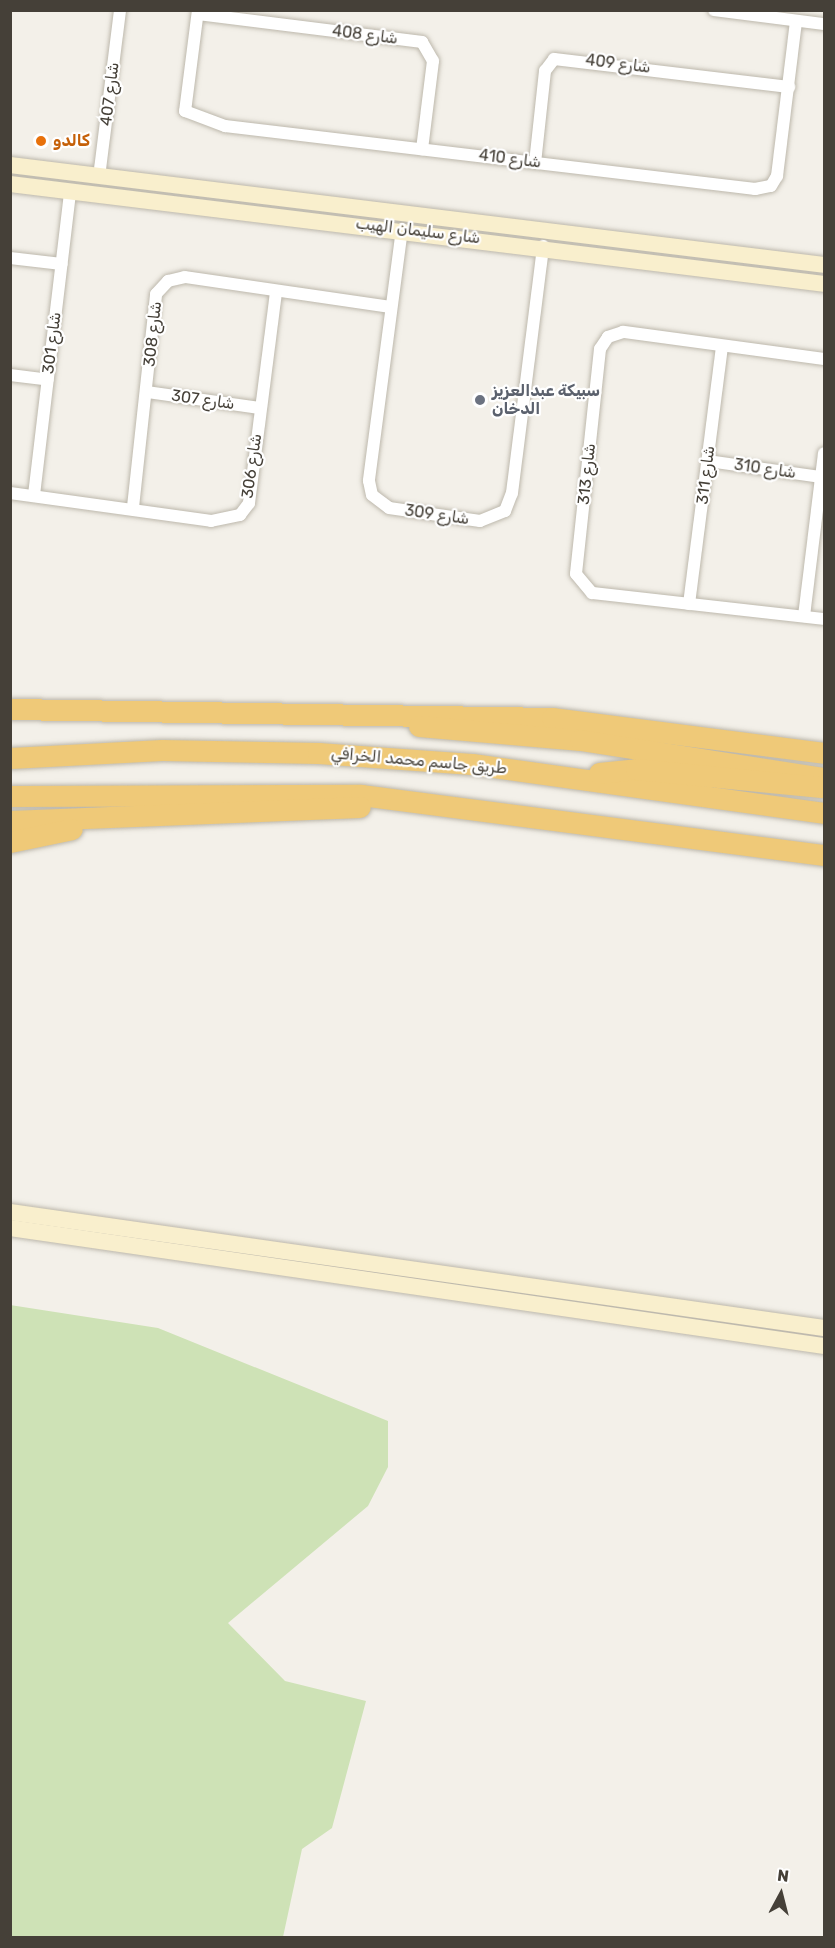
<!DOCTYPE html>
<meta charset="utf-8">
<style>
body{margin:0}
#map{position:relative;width:835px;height:1948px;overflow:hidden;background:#f3f0e9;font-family:Rubik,Cairo,sans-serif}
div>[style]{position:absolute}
.green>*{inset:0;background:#cee2b6}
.roads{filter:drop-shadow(0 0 2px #bdb8ac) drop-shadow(0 0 2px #bdb8ac)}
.street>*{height:12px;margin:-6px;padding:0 6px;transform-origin:6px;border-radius:6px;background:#fff}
.secondary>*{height:16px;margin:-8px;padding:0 8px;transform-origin:8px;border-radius:8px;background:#f9efcd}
.highway>*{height:21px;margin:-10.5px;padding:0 10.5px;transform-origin:10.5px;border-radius:10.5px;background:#efc978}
.dots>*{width:16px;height:16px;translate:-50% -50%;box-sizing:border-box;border:3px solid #fff;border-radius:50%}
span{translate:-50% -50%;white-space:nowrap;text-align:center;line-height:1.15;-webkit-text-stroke:4.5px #fff;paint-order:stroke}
.street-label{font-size:16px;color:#454038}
.food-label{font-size:16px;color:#c56008;font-weight:700}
.left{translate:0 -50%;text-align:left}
.worship-label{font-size:16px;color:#5b616d;font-weight:700}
.frame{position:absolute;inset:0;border:12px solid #454038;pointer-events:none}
.north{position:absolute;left:751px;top:1864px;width:60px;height:60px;-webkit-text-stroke:4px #fff;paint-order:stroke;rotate:7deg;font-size:16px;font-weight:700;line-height:24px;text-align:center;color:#454038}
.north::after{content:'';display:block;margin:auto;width:21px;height:27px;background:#454038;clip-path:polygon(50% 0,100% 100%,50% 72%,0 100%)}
</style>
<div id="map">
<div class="green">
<div style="clip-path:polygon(10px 1305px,158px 1328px,388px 1421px,388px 1467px,368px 1506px,228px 1623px,285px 1681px,366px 1701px,332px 1828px,302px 1849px,283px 1937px,11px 1937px)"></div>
</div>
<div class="roads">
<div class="street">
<div style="left:198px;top:10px;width:102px;rotate:97.3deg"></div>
<div style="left:185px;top:111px;width:43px;rotate:20.6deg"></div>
<div style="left:225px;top:126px;width:534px;rotate:6.78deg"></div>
<div style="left:755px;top:189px;width:16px;rotate:-11deg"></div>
<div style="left:771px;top:186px;width:12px;rotate:-59deg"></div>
<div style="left:777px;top:176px;width:156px;rotate:-83deg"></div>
<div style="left:714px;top:10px;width:111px;rotate:7.3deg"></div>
<div style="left:198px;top:14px;width:226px;rotate:7.1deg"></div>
<div style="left:422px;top:42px;width:22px;rotate:60deg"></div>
<div style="left:433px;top:61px;width:89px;rotate:97.1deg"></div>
<div style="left:535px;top:163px;width:93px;rotate:-83.8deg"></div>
<div style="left:545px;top:71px;width:15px;rotate:-53deg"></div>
<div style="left:554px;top:59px;width:237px;rotate:6.8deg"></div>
<div style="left:99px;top:177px;width:168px;rotate:-82.8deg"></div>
<div style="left:402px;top:229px;width:254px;rotate:97.5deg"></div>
<div style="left:369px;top:481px;width:14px;rotate:78deg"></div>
<div style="left:372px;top:495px;width:21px;rotate:37deg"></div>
<div style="left:389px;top:508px;width:92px;rotate:8.1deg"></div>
<div style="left:480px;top:521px;width:27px;rotate:-22deg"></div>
<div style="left:505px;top:511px;width:19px;rotate:-69deg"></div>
<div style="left:512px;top:493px;width:249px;rotate:-82.8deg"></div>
<div style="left:10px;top:258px;width:52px;rotate:6.6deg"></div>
<div style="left:824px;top:359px;width:203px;rotate:-172.3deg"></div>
<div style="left:623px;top:332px;width:16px;rotate:162deg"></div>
<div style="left:608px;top:337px;width:14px;rotate:124deg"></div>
<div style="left:600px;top:349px;width:226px;rotate:96.1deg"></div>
<div style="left:576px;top:574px;width:25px;rotate:50deg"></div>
<div style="left:592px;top:593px;width:233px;rotate:6.4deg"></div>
<div style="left:10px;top:375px;width:38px;rotate:7deg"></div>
<div style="left:147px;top:392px;width:113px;rotate:8.1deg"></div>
<div style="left:708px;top:461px;width:114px;rotate:8.1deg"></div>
<div style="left:10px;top:493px;width:203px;rotate:7.9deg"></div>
<div style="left:211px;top:521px;width:30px;rotate:-12deg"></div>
<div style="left:240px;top:515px;width:15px;rotate:-53deg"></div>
<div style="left:249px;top:503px;width:213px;rotate:-82.7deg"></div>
<div style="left:34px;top:495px;width:305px;rotate:-83.2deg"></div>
<div style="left:133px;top:507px;width:214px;rotate:-83.8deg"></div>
<div style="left:156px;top:294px;width:18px;rotate:-47deg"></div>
<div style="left:168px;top:281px;width:17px;rotate:-13deg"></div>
<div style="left:185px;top:277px;width:207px;rotate:8.3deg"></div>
<div style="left:689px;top:604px;width:260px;rotate:-82.7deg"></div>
<div style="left:804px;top:616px;width:164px;rotate:-83deg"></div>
</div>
<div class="secondary">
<div style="left:10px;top:165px;width:820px;rotate:7deg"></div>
<div style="left:10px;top:184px;width:820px;rotate:7deg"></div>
<div style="left:10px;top:1212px;width:822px;rotate:8.11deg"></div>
<div style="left:10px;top:1228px;width:823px;rotate:8.25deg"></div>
</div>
<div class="highway">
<div style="left:10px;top:709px;width:542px;rotate:0.95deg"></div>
<div style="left:552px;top:718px;width:274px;rotate:7.3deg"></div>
<div style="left:419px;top:726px;width:162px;rotate:5deg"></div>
<div style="left:580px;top:740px;width:247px;rotate:8.9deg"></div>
<div style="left:10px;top:758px;width:152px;rotate:-3deg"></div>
<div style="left:162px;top:750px;width:156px;rotate:1.1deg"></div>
<div style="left:318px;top:753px;width:154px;rotate:4.1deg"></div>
<div style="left:472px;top:764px;width:355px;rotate:7.9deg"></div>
<div style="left:599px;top:773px;width:37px;rotate:-6deg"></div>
<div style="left:636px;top:769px;width:186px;rotate:5.6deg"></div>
<div style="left:10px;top:796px;width:351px;rotate:-0.2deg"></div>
<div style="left:361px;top:795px;width:467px;rotate:7.4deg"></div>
<div style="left:10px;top:821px;width:350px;rotate:-2.3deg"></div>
<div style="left:10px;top:842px;width:63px;rotate:-11.8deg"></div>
</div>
</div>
<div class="dots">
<div style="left:41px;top:141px;background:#e8710a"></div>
<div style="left:480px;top:400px;background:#6b7280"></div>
</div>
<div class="street-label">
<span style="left:365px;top:35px;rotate:7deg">شارع 408</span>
<span style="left:618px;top:64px;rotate:7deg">شارع 409</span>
<span style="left:110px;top:94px;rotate:-83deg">شارع 407</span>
<span style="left:510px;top:159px;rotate:7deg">شارع 410</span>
<span style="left:418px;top:231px;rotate:7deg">شارع سليمان الهيب</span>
<span style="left:153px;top:334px;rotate:-84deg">شارع 308</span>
<span style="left:52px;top:343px;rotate:-83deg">شارع 301</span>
<span style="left:203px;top:400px;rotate:8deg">شارع 307</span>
<span style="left:252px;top:466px;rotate:-82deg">شارع 306</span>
<span style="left:765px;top:469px;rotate:8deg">شارع 310</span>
<span style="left:587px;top:474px;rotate:-84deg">شارع 313</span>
<span style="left:706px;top:475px;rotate:-83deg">شارع 311</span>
<span style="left:437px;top:515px;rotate:8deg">شارع 309</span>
<span style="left:419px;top:761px;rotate:5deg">طريق جاسم محمد الخرافي</span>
</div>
<div class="food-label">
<span class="left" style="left:53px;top:141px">كالدو</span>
</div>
<div class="worship-label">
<span class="left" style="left:492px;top:400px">سبيكة عبدالعزيز<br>الدخان</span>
</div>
<div class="frame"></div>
<div class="north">N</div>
</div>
